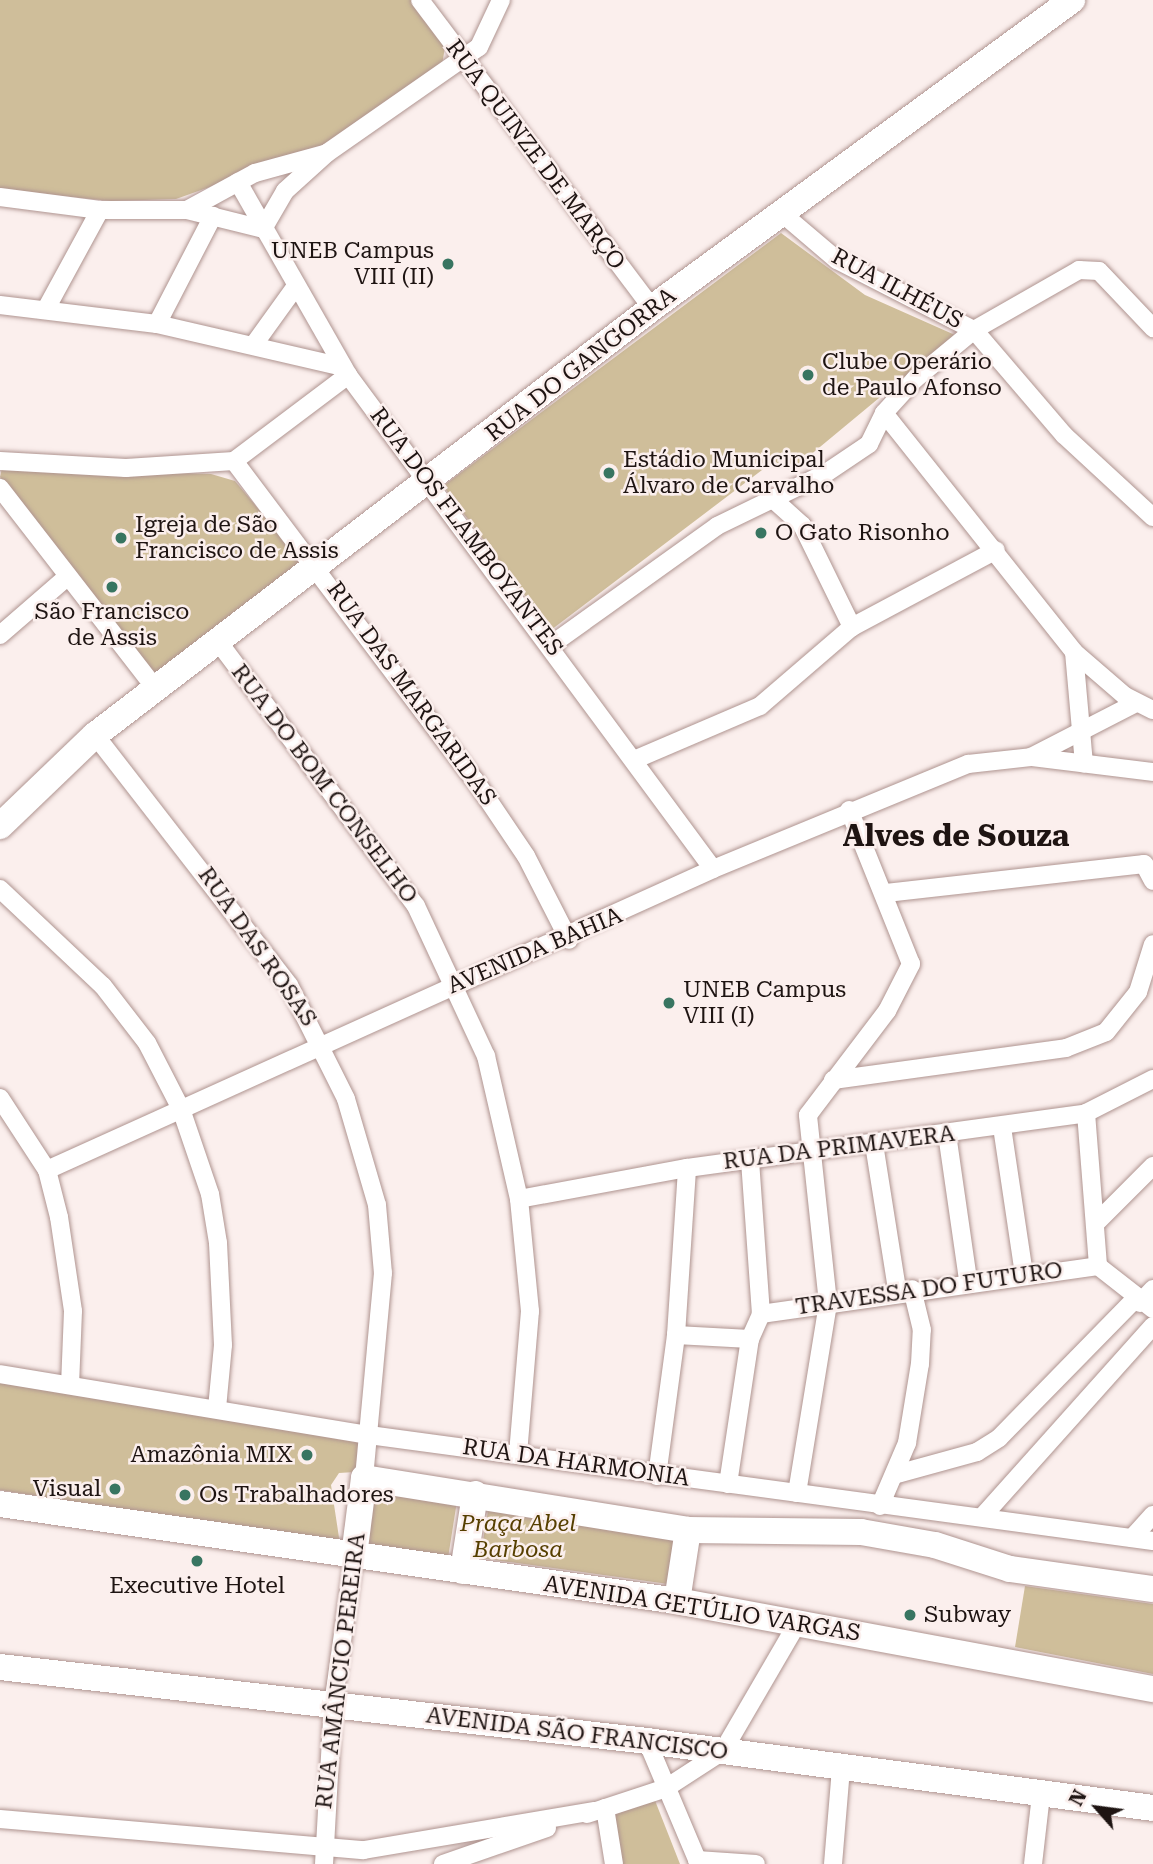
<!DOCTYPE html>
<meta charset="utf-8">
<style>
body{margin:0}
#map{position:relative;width:1153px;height:1864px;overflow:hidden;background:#fbefed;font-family:"Roboto Serif",serif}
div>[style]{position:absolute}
.green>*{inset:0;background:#cfbe9a;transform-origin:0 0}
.roads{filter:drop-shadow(0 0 2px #af9490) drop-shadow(0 0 2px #af9490)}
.street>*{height:18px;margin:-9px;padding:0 9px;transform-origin:9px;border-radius:9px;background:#fff}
.secondary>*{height:26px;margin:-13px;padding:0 13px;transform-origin:13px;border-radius:13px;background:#fff}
.dots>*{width:19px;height:19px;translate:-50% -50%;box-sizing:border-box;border:4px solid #fbefed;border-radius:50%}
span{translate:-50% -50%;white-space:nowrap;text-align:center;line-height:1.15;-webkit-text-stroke:5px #fbefed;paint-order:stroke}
.street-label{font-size:23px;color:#1e1412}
.poi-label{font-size:23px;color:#1e1412}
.right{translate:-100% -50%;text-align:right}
.left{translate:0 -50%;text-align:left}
.park-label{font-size:23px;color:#563f00;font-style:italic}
.district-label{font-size:30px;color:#1e1412;font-weight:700}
.north{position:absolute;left:1062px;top:1773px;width:70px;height:70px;-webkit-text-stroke:5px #fbefed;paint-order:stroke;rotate:298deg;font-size:19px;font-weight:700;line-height:28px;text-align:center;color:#1e1412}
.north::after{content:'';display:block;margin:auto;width:24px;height:32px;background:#1e1412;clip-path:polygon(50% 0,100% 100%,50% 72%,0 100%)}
</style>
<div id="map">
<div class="green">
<div style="clip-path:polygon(0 0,411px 0,445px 47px,442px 65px,336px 142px,176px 199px,111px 201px,0 190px)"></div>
<div style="clip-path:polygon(781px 233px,865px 295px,955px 335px,791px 471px,774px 461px,551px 630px,443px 486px)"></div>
<div style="clip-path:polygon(2px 468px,211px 474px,235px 481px,303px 562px,155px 677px,0 477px)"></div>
<div style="clip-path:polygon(0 1383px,361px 1437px,355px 1472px,339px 1473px,331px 1485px,340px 1544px,0 1490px)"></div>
<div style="left:371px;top:1488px;width:87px;height:56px;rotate:9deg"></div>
<div style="clip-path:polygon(489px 1505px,675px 1540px,668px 1584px,480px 1558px)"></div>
<div style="clip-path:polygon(1025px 1586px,1153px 1604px,1153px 1674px,1015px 1647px)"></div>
<div style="clip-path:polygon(654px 1798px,680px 1864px,620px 1864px,614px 1815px)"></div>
</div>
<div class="roads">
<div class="street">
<div style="left:420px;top:0;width:386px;rotate:53deg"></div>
<div style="left:238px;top:182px;width:222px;rotate:60.3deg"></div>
<div style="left:348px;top:375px;width:614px;rotate:53.54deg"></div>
<div style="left:0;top:197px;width:101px;rotate:7.4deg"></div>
<div style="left:100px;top:210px;width:87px"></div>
<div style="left:187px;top:210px;width:78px;rotate:14deg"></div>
<div style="left:263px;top:229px;width:44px;rotate:-59.9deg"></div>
<div style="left:285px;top:191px;width:57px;rotate:-42.1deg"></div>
<div style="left:327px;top:153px;width:185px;rotate:-34.9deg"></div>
<div style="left:479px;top:47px;width:52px;rotate:-64.9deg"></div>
<div style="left:187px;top:210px;width:77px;rotate:-28.6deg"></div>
<div style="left:255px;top:173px;width:72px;rotate:-15.4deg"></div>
<div style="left:784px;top:215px;width:70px;rotate:40.3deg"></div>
<div style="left:837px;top:260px;width:154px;rotate:27.1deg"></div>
<div style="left:974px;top:330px;width:138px;rotate:49.4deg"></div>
<div style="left:1064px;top:435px;width:121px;rotate:42.7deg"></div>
<div style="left:0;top:305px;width:158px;rotate:6.9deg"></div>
<div style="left:157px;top:324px;width:191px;rotate:13deg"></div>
<div style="left:46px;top:309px;width:113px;rotate:-61.4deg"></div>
<div style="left:157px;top:324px;width:122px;rotate:-62.6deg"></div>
<div style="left:255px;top:343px;width:70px;rotate:-54.3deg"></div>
<div style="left:884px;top:413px;width:305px;rotate:51.5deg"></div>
<div style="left:1074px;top:652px;width:67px;rotate:40.8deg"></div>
<div style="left:1125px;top:696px;width:31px;rotate:27deg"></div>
<div style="left:0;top:461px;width:126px;rotate:3.2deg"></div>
<div style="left:126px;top:468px;width:108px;rotate:-3.7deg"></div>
<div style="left:234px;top:461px;width:143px;rotate:-37deg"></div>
<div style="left:234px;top:461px;width:398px;rotate:53deg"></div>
<div style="left:474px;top:779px;width:93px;rotate:56deg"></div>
<div style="left:526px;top:856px;width:94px;rotate:62.9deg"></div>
<div style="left:0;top:488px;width:254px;rotate:52.2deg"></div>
<div style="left:774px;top:500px;width:38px;rotate:42deg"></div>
<div style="left:802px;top:525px;width:114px;rotate:63.9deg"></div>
<div style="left:0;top:635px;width:90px;rotate:-40.9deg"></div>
<div style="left:220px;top:644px;width:327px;rotate:53.2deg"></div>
<div style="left:416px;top:906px;width:166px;rotate:65deg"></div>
<div style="left:486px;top:1056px;width:147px;rotate:77deg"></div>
<div style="left:519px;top:1199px;width:113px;rotate:84.4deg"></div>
<div style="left:530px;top:1311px;width:144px;rotate:94.8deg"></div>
<div style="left:551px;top:645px;width:204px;rotate:-35.6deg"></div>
<div style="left:717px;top:526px;width:121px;rotate:-25.9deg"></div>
<div style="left:826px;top:473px;width:52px;rotate:-34deg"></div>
<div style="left:869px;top:444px;width:34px;rotate:-64deg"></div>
<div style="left:884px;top:413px;width:46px;rotate:-47.6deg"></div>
<div style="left:915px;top:379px;width:77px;rotate:-39.7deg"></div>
<div style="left:974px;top:330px;width:121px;rotate:-29.7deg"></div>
<div style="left:1079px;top:270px;width:20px;rotate:3deg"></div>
<div style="left:1099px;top:271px;width:79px;rotate:46.5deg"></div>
<div style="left:1074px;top:652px;width:112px;rotate:84.9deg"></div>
<div style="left:95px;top:735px;width:316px;rotate:52.2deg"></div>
<div style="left:289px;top:985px;width:127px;rotate:63.4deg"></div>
<div style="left:346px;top:1099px;width:110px;rotate:73.7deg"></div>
<div style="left:377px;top:1205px;width:68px;rotate:85deg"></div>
<div style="left:383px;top:1273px;width:206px;rotate:95.3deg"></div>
<div style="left:1031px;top:757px;width:118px;rotate:-27.2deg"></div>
<div style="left:634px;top:760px;width:137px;rotate:-23.2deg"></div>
<div style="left:760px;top:706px;width:121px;rotate:-40.7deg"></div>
<div style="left:852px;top:627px;width:163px;rotate:-28.1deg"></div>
<div style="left:1144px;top:864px;width:19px;rotate:62deg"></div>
<div style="left:0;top:889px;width:141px;rotate:43.3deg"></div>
<div style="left:103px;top:986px;width:72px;rotate:52.3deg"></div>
<div style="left:147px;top:1043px;width:74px;rotate:62.7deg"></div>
<div style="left:181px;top:1109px;width:90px;rotate:71.2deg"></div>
<div style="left:210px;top:1194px;width:50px;rotate:80.7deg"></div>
<div style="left:218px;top:1243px;width:102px;rotate:87.2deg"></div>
<div style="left:223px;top:1345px;width:64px;rotate:95.4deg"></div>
<div style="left:886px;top:893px;width:260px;rotate:-6.4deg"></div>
<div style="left:833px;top:1080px;width:235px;rotate:-7.8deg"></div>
<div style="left:1066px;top:1048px;width:43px;rotate:-21.8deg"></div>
<div style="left:1106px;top:1032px;width:51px;rotate:-51.3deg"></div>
<div style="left:1138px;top:992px;width:50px;rotate:-72.6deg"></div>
<div style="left:0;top:1098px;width:86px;rotate:56.9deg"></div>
<div style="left:47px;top:1170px;width:49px;rotate:75.7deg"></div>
<div style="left:59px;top:1217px;width:95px;rotate:81.5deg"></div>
<div style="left:73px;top:1311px;width:74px;rotate:92.3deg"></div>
<div style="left:1086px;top:1113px;width:153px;rotate:85.5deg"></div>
<div style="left:1002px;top:1127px;width:149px;rotate:81.5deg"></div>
<div style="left:947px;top:1134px;width:148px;rotate:81.8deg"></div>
<div style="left:874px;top:1144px;width:148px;rotate:81deg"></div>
<div style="left:47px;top:1170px;width:731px;rotate:-24.32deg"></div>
<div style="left:713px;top:869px;width:276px;rotate:-22.4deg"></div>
<div style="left:968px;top:764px;width:63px;rotate:-6.3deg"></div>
<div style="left:1031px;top:757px;width:123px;rotate:7deg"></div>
<div style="left:519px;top:1199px;width:171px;rotate:-10.5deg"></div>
<div style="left:687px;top:1168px;width:403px;rotate:-7.8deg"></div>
<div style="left:1086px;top:1113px;width:75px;rotate:-26.9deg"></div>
<div style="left:1096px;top:1223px;width:81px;rotate:-45deg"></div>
<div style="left:1098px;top:1266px;width:70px;rotate:38deg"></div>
<div style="left:1140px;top:1303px;width:19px;rotate:-47deg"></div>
<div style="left:761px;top:1314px;width:340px;rotate:-8.1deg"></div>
<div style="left:676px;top:1335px;width:74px;rotate:3.1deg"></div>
<div style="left:0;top:1374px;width:374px;rotate:9.4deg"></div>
<div style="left:369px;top:1435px;width:791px;rotate:7.7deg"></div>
<div style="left:897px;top:1474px;width:83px;rotate:-15.4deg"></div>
<div style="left:977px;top:1452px;width:26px;rotate:-32deg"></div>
<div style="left:999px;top:1438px;width:194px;rotate:-45.6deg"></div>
<div style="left:657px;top:1476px;width:142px;rotate:-82.3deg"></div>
<div style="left:676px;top:1335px;width:167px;rotate:-86.2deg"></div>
<div style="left:728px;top:1484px;width:147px;rotate:-81.4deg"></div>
<div style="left:750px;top:1339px;width:27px;rotate:-66deg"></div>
<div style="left:761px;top:1314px;width:154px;rotate:-94.1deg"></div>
<div style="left:797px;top:1493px;width:193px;rotate:-80.7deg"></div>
<div style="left:828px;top:1303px;width:189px;rotate:-96.1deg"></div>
<div style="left:808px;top:1115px;width:131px;rotate:-52.8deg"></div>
<div style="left:887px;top:1011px;width:53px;rotate:-62.9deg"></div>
<div style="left:911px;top:964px;width:166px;rotate:-111.9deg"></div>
<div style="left:880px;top:1506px;width:69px;rotate:-66.8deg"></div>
<div style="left:907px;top:1443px;width:80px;rotate:-80.7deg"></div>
<div style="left:920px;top:1364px;width:34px;rotate:-87deg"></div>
<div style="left:922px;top:1330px;width:42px;rotate:-103.7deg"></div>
<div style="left:982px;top:1517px;width:256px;rotate:-48.2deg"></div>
<div style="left:1132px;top:1538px;width:31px;rotate:-48deg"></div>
<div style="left:647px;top:1741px;width:134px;rotate:67.1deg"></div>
<div style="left:605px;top:1808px;width:57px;rotate:80.9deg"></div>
<div style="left:587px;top:1814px;width:83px;rotate:-18.2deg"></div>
<div style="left:666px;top:1788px;width:68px;rotate:-33deg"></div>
<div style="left:723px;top:1751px;width:149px;rotate:-59.8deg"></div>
<div style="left:0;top:1819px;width:365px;rotate:4.9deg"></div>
<div style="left:364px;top:1850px;width:234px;rotate:-9.6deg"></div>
<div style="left:697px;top:1860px;width:59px;rotate:3.9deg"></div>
<div style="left:324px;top:1864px;width:159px;rotate:-86.8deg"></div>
<div style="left:333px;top:1705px;width:150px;rotate:-82deg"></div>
<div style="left:443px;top:1864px;width:110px;rotate:-19.1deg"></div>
<div style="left:833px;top:1864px;width:96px;rotate:-85.2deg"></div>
<div style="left:1033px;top:1864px;width:69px;rotate:-83.4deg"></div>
</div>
<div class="secondary">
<div style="left:0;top:826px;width:132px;rotate:-43.8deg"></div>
<div style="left:95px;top:735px;width:702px;rotate:-37.47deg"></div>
<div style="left:652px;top:308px;width:521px;rotate:-36.25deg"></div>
<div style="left:0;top:1504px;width:684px;rotate:8.15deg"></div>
<div style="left:677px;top:1601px;width:484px;rotate:10.5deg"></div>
<div style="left:354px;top:1556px;width:79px;rotate:-82.7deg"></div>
<div style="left:364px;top:1478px;width:328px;rotate:9.1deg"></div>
<div style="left:688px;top:1530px;width:173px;rotate:0.7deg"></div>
<div style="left:861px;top:1532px;width:75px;rotate:10deg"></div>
<div style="left:935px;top:1545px;width:79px;rotate:17.7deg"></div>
<div style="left:1010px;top:1569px;width:144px;rotate:8deg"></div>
<div style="left:463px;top:1571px;width:78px;rotate:-81.1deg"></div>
<div style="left:677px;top:1601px;width:72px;rotate:-81.2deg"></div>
<div style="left:0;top:1667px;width:651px;rotate:6.52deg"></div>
<div style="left:647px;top:1741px;width:510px;rotate:7.54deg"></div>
</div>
</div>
<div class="dots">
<div style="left:448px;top:264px;background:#387561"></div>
<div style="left:808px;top:375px;background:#387561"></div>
<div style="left:609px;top:473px;background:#387561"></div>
<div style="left:761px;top:533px;background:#387561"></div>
<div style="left:121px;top:538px;background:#387561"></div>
<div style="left:112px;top:587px;background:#387561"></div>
<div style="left:669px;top:1003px;background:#387561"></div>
<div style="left:307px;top:1455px;background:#387561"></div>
<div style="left:115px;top:1489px;background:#387561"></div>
<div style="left:185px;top:1495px;background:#387561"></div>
<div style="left:197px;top:1561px;background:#387561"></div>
<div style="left:910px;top:1615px;background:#387561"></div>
</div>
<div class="street-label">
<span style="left:535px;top:155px;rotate:53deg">RUA QUINZE DE MARÇO</span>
<span style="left:897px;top:289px;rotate:28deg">RUA ILHÉUS</span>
<span style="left:581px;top:365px;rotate:-38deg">RUA DO GANGORRA</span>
<span style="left:466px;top:532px;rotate:53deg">RUA DOS FLAMBOYANTES</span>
<span style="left:411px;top:694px;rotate:54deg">RUA DAS MARGARIDAS</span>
<span style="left:324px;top:784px;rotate:53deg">RUA DO BOM CONSELHO</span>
<span style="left:257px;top:947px;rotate:55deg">RUA DAS ROSAS</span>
<span style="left:535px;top:951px;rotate:-23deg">AVENIDA BAHIA</span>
<span style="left:839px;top:1148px;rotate:-7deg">RUA DA PRIMAVERA</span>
<span style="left:929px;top:1289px;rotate:-8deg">TRAVESSA DO FUTURO</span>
<span style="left:576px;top:1463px;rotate:8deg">RUA DA HARMONIA</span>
<span style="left:702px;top:1609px;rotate:9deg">AVENIDA GETÚLIO VARGAS</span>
<span style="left:341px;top:1671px;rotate:-83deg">RUA AMÂNCIO PEREIRA</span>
<span style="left:577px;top:1734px;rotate:7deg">AVENIDA SÃO FRANCISCO</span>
</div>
<div class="poi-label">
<span class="right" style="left:434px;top:264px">UNEB Campus<br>VIII (II)</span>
<span class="left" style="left:822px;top:375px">Clube Operário<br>de Paulo Afonso</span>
<span class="left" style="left:623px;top:473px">Estádio Municipal<br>Álvaro de Carvalho</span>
<span class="left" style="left:135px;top:538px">Igreja de São<br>Francisco de Assis</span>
<span class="left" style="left:775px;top:533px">O Gato Risonho</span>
<span style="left:112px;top:625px">São Francisco<br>de Assis</span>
<span class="left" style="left:683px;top:1003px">UNEB Campus<br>VIII (I)</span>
<span class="right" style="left:293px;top:1455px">Amazônia MIX</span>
<span class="right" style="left:101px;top:1489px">Visual</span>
<span class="left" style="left:199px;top:1495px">Os Trabalhadores</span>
<span style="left:197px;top:1586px">Executive Hotel</span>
<span class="left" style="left:924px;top:1615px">Subway</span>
</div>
<div class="park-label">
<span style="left:518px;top:1537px">Praça Abel<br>Barbosa</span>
</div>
<div class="district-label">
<span style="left:956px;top:836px">Alves de Souza</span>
</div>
<div class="north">N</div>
</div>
